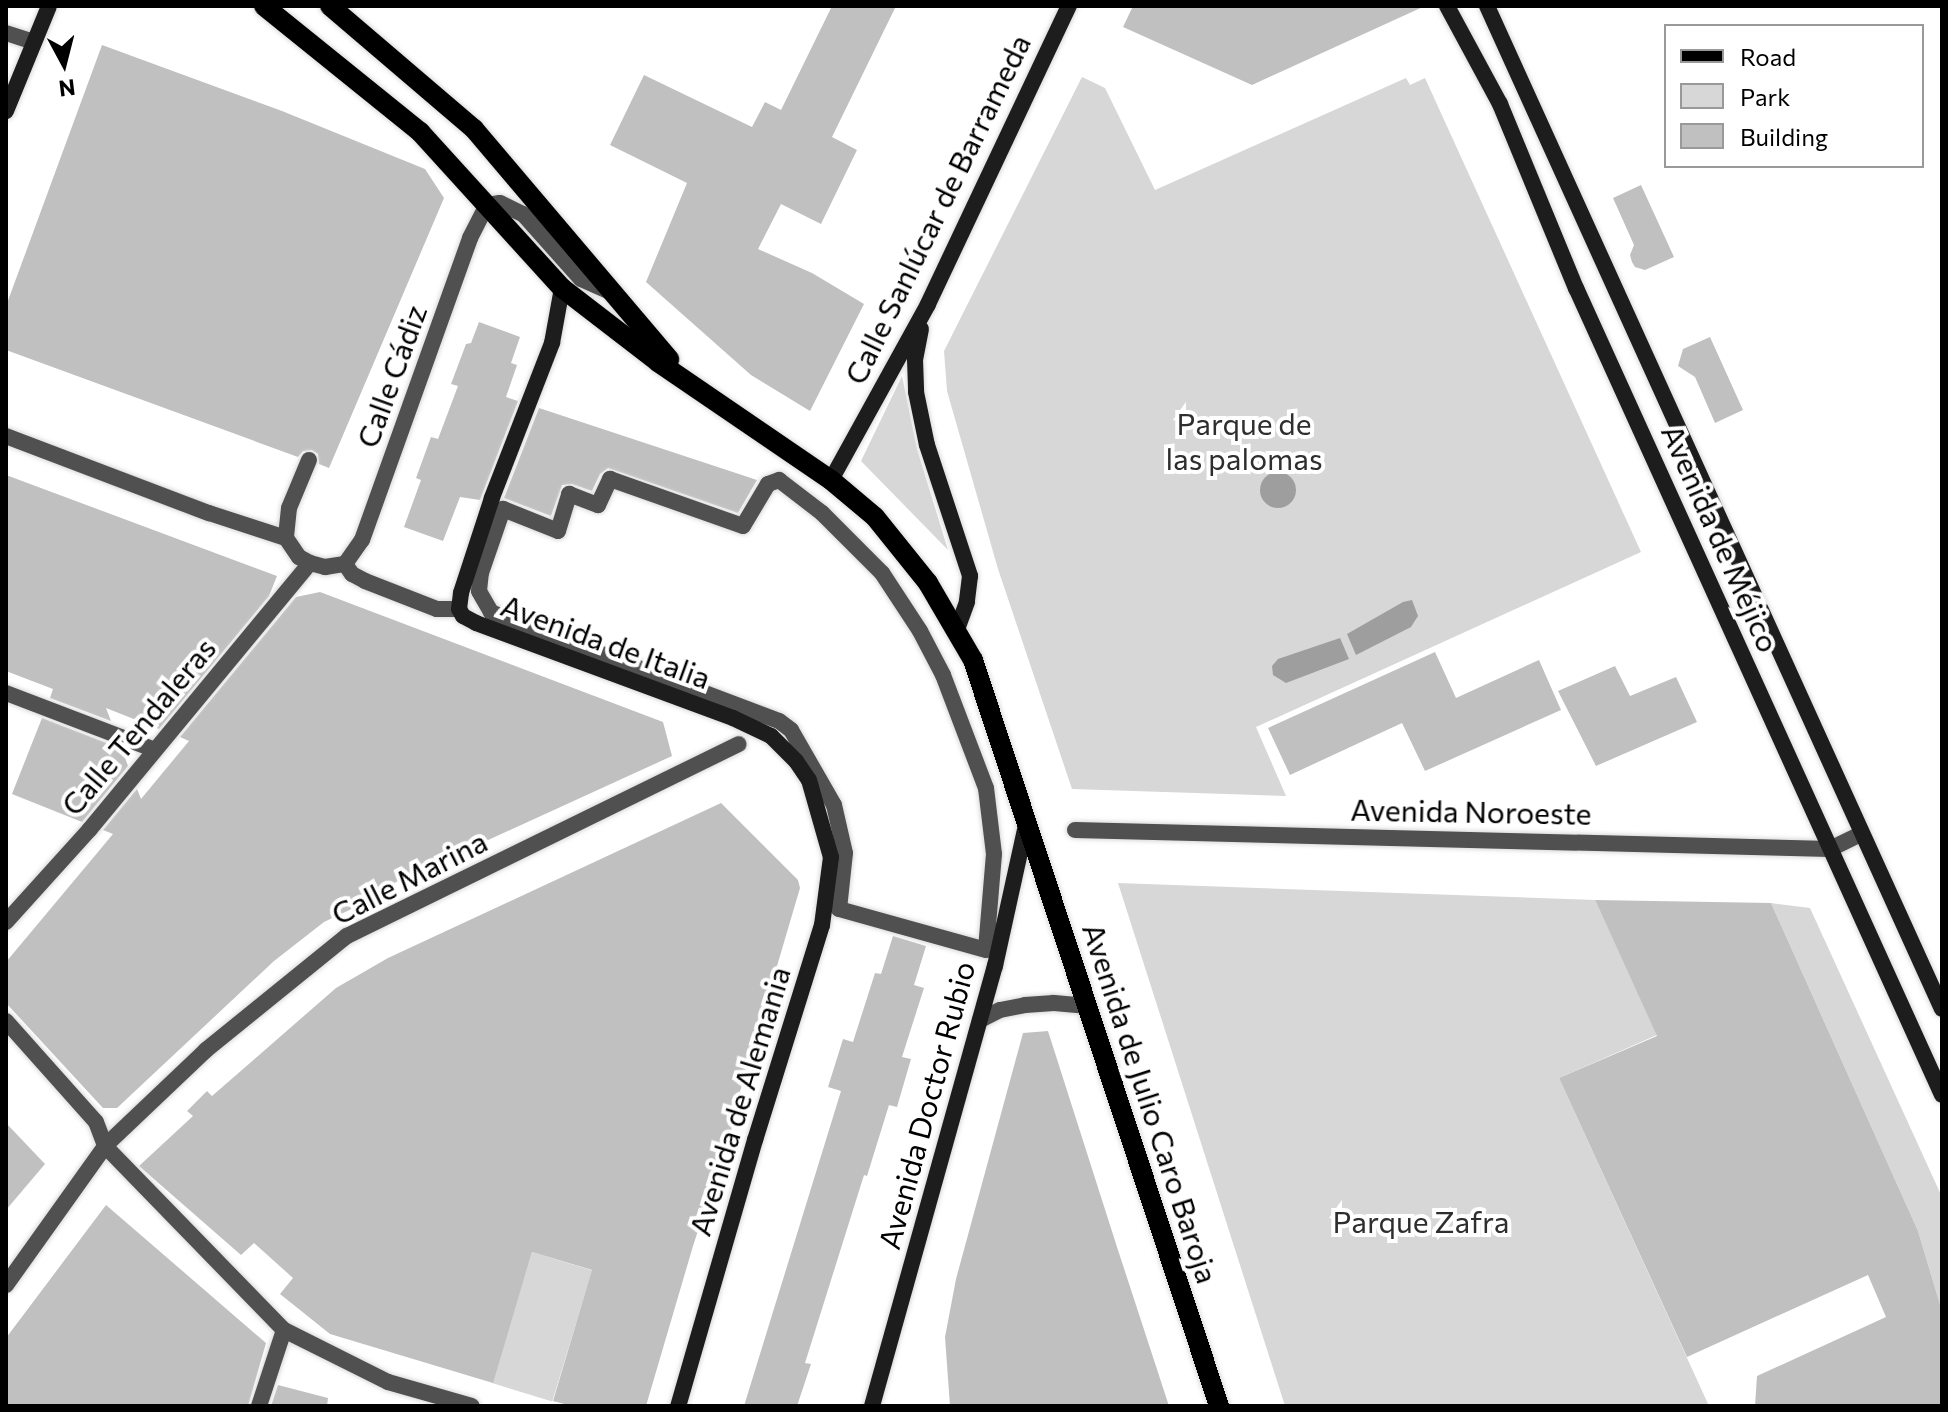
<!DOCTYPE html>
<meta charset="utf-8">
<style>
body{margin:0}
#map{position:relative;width:1948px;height:1412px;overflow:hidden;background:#fff;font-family:Commissioner,sans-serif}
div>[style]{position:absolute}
.green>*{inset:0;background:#d7d7d7;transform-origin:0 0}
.water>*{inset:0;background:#9e9e9e}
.round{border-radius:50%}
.building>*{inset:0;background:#c0c0c0}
.roads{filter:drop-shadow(0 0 2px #dbdbdb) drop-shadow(0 0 2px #dbdbdb)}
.street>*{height:16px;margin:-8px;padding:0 8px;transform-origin:8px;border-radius:8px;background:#505050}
.secondary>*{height:16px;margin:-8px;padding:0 8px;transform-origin:8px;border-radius:8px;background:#1d1d1d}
.primary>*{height:20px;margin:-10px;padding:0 10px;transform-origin:10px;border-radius:10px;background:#000}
span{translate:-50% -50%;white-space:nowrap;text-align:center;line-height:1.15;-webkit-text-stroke:8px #fff;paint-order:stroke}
.street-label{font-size:30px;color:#000}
.park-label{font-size:30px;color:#2e2e2e}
.frame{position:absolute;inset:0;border:8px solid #000;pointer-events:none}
.legend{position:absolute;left:1664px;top:24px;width:260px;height:144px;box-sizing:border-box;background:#fff;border:2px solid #999;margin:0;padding:10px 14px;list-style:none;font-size:24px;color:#000}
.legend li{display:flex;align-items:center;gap:16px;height:40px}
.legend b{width:40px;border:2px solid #999}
.north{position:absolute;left:24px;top:24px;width:80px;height:80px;-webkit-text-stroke:6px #fff;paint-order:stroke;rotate:173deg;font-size:22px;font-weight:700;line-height:32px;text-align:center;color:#000}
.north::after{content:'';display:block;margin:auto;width:28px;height:36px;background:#000;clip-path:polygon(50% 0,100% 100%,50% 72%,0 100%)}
</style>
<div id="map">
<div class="green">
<div style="clip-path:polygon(1082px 77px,1105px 88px,1155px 190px,1406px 78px,1410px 85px,1425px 78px,1641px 552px,1256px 727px,1286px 796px,1072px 789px,998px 569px,947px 391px,944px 351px)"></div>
<div style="clip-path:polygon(902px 376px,917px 449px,948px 550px,861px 461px)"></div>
<div style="clip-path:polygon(1118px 883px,1595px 900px,1657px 1035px,1559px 1078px,1709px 1406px,1285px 1406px)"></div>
<div style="clip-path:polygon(1771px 903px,1810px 908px,1942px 1197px,1942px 1311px,1918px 1231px)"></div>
<div style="left:532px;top:1252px;width:63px;height:137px;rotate:17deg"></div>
</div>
<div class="water">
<div class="round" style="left:1260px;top:472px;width:36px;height:36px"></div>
<div style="clip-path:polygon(1412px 600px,1418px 616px,1411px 627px,1356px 655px,1347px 634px,1403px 602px)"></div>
<div style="clip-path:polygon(1340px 638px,1349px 659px,1286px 683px,1273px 675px,1272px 666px,1278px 659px)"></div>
</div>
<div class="building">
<div style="clip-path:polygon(832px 6px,896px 6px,832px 137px,857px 150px,821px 224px,781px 204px,758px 249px,812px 273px,864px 304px,810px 411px,751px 375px,646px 282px,687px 183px,610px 145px,644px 75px,752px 127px,765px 102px,781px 110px)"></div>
<div style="clip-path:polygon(1133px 6px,1425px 6px,1252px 85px,1123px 27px)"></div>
<div style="clip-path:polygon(102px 45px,282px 111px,425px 169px,444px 198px,329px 468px,319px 464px,318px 454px,312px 450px,303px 451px,298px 457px,6px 350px,6px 306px)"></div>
<div style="clip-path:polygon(1641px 185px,1674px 257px,1645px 270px,1635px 267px,1632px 262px,1630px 255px,1634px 245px,1613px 198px)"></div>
<div style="clip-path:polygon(479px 322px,520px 337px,511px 363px,517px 365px,506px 397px,518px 401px,480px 500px,460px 497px,443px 541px,404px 527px,421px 480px,416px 478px,431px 437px,438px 439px,458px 386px,451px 384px,466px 344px,471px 343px)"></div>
<div style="clip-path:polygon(1710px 337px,1743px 410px,1715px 423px,1695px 377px,1678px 366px,1683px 349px)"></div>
<div style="clip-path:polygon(539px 408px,757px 480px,738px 513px,608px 468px,600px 474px,592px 491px,572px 484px,562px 485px,551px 516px,504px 498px)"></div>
<div style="clip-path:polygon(6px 475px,277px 576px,269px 596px,159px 729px,106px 708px,111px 721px,50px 698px,53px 689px,6px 671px)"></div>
<div style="clip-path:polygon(320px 592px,663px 722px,672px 756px,357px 900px,360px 905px,324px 922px,274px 961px,117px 1108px,103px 1108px,6px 1003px,6px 962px,113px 834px,103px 830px,137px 789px,141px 799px,189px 741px,180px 737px,296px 597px)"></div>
<div style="clip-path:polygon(1435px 652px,1456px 698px,1539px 660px,1561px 710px,1425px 771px,1402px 723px,1290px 775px,1268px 728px)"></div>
<div style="clip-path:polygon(1615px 666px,1630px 696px,1676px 677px,1697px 722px,1596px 766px,1558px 691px)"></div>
<div style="clip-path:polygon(42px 718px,122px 749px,128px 766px,82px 822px,12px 794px)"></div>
<div style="clip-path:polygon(721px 803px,798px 880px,800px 888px,734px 1112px,737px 1112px,693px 1246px,646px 1406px,572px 1406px,553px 1401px,592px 1270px,532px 1252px,493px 1383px,330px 1334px,280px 1294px,293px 1278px,254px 1243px,241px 1255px,139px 1166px,193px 1116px,187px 1111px,207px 1091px,212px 1096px,336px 988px,388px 958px)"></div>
<div style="clip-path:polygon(1595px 900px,1771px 903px,1918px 1231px,1942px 1311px,1942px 1406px,1755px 1406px,1757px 1376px,1886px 1317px,1868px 1275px,1687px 1357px,1559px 1078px,1657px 1036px)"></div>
<div style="clip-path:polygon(893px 936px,926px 946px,914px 985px,924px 988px,902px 1057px,911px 1059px,897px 1107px,889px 1105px,867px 1176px,864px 1175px,805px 1363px,811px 1364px,797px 1406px,744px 1406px,841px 1091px,828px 1087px,843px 1039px,853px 1042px,875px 973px,881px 974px)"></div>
<div style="clip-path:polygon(1048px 1031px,1117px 1247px,1169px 1406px,950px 1406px,945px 1337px,956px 1279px,1023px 1033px)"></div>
<div style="clip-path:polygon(6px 1123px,45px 1164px,6px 1210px)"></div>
<div style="clip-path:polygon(106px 1205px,266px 1343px,248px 1406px,6px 1406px,6px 1338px)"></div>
<div style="clip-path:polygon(278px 1385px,328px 1398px,327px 1406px,271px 1406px)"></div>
</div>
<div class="roads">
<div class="street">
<div style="left:6px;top:33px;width:28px;rotate:18deg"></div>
<div style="left:6px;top:436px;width:217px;rotate:20.8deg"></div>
<div style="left:209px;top:513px;width:81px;rotate:18deg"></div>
<div style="left:309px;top:460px;width:52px;rotate:112.6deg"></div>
<div style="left:289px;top:508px;width:30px;rotate:96deg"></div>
<div style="left:286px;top:538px;width:23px;rotate:56deg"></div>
<div style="left:299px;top:557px;width:13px;rotate:29deg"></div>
<div style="left:310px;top:563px;width:16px;rotate:15deg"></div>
<div style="left:325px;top:567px;width:20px;rotate:-9deg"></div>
<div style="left:610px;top:479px;width:141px;rotate:19.5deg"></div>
<div style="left:743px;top:526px;width:49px;rotate:-59.2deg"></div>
<div style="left:768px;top:484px;width:12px;rotate:-20deg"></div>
<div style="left:779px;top:480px;width:54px;rotate:37.5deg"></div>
<div style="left:822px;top:513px;width:85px;rotate:45deg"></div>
<div style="left:882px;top:573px;width:69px;rotate:56.8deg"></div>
<div style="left:920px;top:631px;width:50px;rotate:62.4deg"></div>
<div style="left:943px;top:675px;width:121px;rotate:69.2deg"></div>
<div style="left:986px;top:788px;width:66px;rotate:83.1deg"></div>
<div style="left:994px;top:854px;width:96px;rotate:94.8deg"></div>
<div style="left:986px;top:950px;width:153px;rotate:-164.4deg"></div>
<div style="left:839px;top:909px;width:56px;rotate:-83.9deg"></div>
<div style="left:845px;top:853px;width:49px;rotate:-102.9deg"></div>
<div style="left:834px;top:805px;width:86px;rotate:-119.8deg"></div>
<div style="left:791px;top:730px;width:15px;rotate:-143deg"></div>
<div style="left:779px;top:721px;width:308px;rotate:-159.3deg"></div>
<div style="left:491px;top:612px;width:24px;rotate:-120deg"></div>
<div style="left:479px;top:591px;width:18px;rotate:-84deg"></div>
<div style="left:481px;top:573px;width:68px;rotate:-71deg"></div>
<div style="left:503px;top:509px;width:59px;rotate:21.8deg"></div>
<div style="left:558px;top:531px;width:39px;rotate:-73deg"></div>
<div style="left:569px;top:494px;width:31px;rotate:21deg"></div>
<div style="left:598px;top:505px;width:29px;rotate:-65deg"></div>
<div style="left:345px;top:564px;width:29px;rotate:-55deg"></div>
<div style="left:362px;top:540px;width:321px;rotate:-70.3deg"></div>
<div style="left:470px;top:238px;width:37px;rotate:-63deg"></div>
<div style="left:487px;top:205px;width:13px;rotate:-9deg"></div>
<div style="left:500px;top:203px;width:25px;rotate:26deg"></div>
<div style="left:523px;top:214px;width:87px;rotate:48.3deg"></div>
<div style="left:581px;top:279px;width:32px;rotate:24deg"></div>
<div style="left:345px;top:564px;width:12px;rotate:55deg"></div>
<div style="left:352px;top:574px;width:15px;rotate:28deg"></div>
<div style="left:365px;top:581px;width:77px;rotate:21.3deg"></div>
<div style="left:437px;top:609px;width:22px"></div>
<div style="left:6px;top:693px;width:157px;rotate:20.9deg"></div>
<div style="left:1075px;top:830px;width:755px;rotate:1.44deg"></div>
<div style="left:1830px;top:849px;width:34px;rotate:-26deg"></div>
<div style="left:6px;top:922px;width:125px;rotate:-47.9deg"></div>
<div style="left:90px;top:829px;width:345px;rotate:-50.4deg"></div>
<div style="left:980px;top:1020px;width:22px;rotate:-27deg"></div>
<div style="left:1000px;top:1010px;width:25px;rotate:-11deg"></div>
<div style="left:1025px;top:1005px;width:29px;rotate:-4deg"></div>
<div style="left:1054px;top:1003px;width:34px;rotate:5deg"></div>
<div style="left:6px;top:1021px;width:135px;rotate:48.3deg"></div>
<div style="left:96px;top:1122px;width:26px;rotate:69deg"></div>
<div style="left:105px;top:1146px;width:257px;rotate:45.8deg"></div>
<div style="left:284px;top:1330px;width:116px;rotate:26.6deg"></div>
<div style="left:388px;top:1382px;width:87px;rotate:15.9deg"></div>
<div style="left:6px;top:1285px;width:171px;rotate:-54.5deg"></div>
<div style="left:105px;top:1146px;width:139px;rotate:-43.5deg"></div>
<div style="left:206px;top:1050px;width:181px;rotate:-39deg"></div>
<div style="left:347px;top:936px;width:436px;rotate:-26.1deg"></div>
<div style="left:259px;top:1406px;width:80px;rotate:-71.8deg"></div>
</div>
<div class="secondary">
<div style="left:1447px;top:6px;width:111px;rotate:61.6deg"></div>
<div style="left:1500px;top:104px;width:199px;rotate:67.6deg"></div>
<div style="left:1576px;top:288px;width:886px;rotate:65.6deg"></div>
<div style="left:1487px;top:6px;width:1101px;rotate:65.6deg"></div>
<div style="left:6px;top:111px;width:113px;rotate:-67.7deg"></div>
<div style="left:562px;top:288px;width:56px;rotate:100.3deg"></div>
<div style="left:552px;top:343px;width:166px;rotate:111.2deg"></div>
<div style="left:492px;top:498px;width:100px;rotate:108.1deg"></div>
<div style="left:461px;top:593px;width:16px;rotate:97deg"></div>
<div style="left:459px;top:609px;width:8px;rotate:60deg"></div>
<div style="left:463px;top:616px;width:15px;rotate:28deg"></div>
<div style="left:476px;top:623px;width:274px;rotate:20.3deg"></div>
<div style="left:733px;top:718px;width:42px;rotate:25.3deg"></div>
<div style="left:771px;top:736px;width:35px;rotate:45deg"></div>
<div style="left:796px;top:761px;width:23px;rotate:56deg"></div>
<div style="left:809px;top:780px;width:80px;rotate:74.1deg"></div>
<div style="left:831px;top:857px;width:69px;rotate:97.5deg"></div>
<div style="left:822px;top:925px;width:225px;rotate:107.3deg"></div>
<div style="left:755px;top:1140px;width:277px;rotate:106.1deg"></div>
<div style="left:921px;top:329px;width:31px;rotate:101deg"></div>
<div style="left:915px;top:359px;width:33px;rotate:88deg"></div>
<div style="left:916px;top:392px;width:54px;rotate:78.3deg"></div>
<div style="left:927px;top:445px;width:138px;rotate:71.8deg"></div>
<div style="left:970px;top:576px;width:26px;rotate:97deg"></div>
<div style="left:967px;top:602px;width:29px;rotate:110deg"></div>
<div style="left:831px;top:480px;width:201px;rotate:-61.1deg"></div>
<div style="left:928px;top:304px;width:330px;rotate:-64.7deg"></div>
<div style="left:872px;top:1406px;width:457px;rotate:-74.4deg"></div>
<div style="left:995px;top:966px;width:149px;rotate:-77.6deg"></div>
</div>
<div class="primary">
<div style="left:264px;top:6px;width:201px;rotate:38.9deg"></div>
<div style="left:420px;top:132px;width:211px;rotate:47.7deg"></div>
<div style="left:562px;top:288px;width:121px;rotate:37.6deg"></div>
<div style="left:658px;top:362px;width:209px;rotate:34.3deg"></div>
<div style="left:831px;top:480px;width:57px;rotate:40.1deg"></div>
<div style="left:875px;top:517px;width:85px;rotate:51.2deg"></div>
<div style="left:928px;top:583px;width:89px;rotate:59.7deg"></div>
<div style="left:973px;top:660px;width:786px;rotate:71.75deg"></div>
<div style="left:330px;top:6px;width:189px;rotate:40.5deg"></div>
<div style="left:474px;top:129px;width:302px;rotate:49.7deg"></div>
</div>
</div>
<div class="street-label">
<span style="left:937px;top:209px;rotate:-64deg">Calle Sanlúcar de Barrameda</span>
<span style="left:391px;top:376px;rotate:-70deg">Calle Cádiz</span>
<span style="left:1721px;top:538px;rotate:66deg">Avenida de Méjico</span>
<span style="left:606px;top:641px;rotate:20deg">Avenida de Italia</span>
<span style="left:138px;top:726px;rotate:-50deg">Calle Tendaleras</span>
<span style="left:1471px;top:811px;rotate:1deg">Avenida Noroeste</span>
<span style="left:409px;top:877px;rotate:-27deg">Calle Marina</span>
<span style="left:739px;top:1101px;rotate:-73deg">Avenida de Alemania</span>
<span style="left:1151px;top:1103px;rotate:72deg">Avenida de Julio Caro Baroja</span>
<span style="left:926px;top:1105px;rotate:-75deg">Avenida Doctor Rubio</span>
</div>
<div class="park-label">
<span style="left:1244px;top:440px">Parque de<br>las palomas</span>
<span style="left:1421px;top:1221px">Parque Zafra</span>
</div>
<div class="frame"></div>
<ul class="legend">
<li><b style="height:10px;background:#000"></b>Road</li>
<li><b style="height:22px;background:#d7d7d7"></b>Park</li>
<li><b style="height:22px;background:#c0c0c0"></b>Building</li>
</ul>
<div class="north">N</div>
</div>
